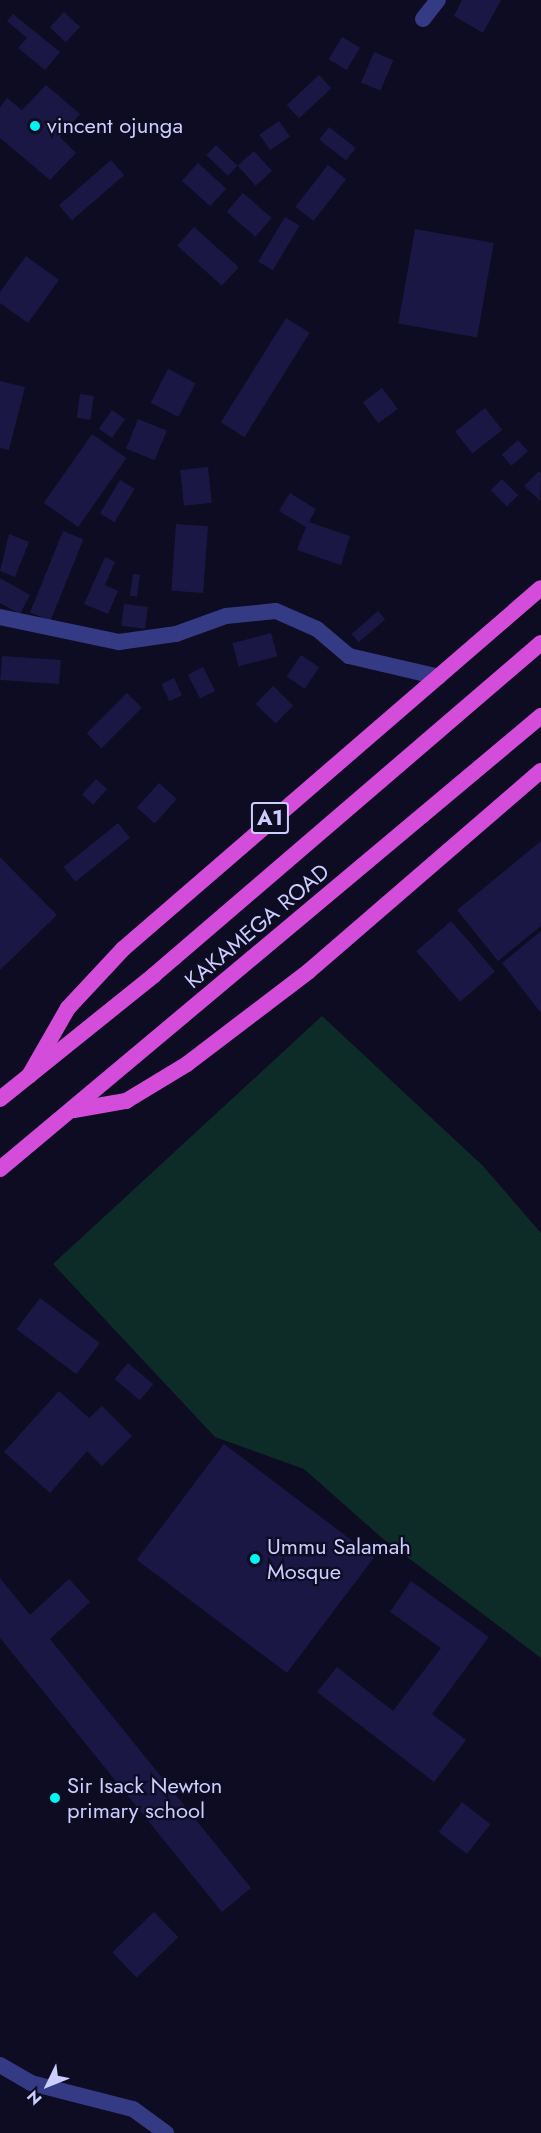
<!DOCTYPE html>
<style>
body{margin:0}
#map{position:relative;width:541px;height:2133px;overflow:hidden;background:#0d0c22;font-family:Jost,sans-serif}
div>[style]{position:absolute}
.green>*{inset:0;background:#0e2c27}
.building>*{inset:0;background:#1a1744;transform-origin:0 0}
.minor>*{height:16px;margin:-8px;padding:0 8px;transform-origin:8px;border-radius:8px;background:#343b84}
.trunk>*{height:16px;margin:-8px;padding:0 8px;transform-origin:8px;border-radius:8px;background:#d44dda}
.dots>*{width:16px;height:16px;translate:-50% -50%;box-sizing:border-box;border:3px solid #0d0c22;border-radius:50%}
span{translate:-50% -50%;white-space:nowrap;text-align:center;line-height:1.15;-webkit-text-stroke:4.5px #0d0c22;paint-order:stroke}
.shield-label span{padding:2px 4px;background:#0d0c22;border:2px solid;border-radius:4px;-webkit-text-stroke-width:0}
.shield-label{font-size:21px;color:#cccdff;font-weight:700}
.poi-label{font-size:22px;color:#cccdff}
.left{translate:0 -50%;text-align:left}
.street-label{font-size:22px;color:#cccdff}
.north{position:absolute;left:18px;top:2055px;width:60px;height:60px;-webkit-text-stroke:4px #0d0c22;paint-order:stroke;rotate:227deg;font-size:16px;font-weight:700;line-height:24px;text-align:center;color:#cccdff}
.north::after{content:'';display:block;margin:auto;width:21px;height:27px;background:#cccdff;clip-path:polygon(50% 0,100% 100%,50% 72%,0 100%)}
</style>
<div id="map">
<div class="green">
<div style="clip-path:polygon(322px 1016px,483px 1166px,541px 1233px,541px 1658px,382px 1538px,304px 1469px,215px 1437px,53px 1264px)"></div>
</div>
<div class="building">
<div style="clip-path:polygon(462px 0,501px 0,483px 33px,454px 16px)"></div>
<div style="left:64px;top:12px;width:22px;height:21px;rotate:43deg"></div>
<div style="clip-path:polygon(13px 14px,60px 52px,45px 70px,18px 48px,27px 38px,7px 21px)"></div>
<div style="left:342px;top:37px;width:21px;height:26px;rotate:31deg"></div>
<div style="left:374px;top:52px;width:21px;height:33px;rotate:23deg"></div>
<div style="left:319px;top:75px;width:18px;height:44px;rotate:47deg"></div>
<div style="clip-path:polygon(46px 85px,80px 114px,60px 137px,76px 153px,50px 180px,0 138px,0 107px,7px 98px,22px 110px)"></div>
<div style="left:279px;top:121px;width:19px;height:24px;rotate:55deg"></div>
<div style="left:329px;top:127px;width:34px;height:16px;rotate:38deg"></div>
<div style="left:216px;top:145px;width:30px;height:14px;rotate:44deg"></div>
<div style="left:254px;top:151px;width:27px;height:22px;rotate:48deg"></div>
<div style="left:111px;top:160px;width:20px;height:69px;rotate:49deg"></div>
<div style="left:198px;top:163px;width:38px;height:24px;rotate:42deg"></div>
<div style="left:328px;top:165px;width:23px;height:53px;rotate:38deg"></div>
<div style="left:243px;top:193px;width:38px;height:25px;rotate:41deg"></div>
<div style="left:285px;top:217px;width:17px;height:52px;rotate:31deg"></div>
<div style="left:194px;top:227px;width:60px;height:25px;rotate:42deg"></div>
<div style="left:415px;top:229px;width:80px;height:96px;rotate:10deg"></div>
<div style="clip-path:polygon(26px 256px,59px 280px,28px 323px,0 303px,0 292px)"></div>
<div style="left:286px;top:318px;width:28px;height:123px;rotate:32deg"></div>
<div style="left:168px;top:369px;width:31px;height:38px;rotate:27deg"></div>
<div style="clip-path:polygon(0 381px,25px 387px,9px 450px,0 448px)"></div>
<div style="left:382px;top:388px;width:26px;height:24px;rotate:53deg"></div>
<div style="left:80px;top:394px;width:14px;height:24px;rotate:8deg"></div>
<div style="left:485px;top:408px;width:28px;height:38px;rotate:52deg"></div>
<div style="left:112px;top:410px;width:16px;height:23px;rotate:35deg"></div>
<div style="left:138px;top:419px;width:31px;height:32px;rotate:22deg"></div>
<div style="left:92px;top:434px;width:42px;height:84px;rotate:35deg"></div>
<div style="left:518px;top:440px;width:15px;height:22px;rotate:48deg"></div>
<div style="left:208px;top:467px;width:36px;height:28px;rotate:84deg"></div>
<div style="clip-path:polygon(539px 471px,541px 474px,540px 501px,524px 486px)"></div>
<div style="left:502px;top:479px;width:23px;height:16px;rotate:45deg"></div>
<div style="left:120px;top:480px;width:17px;height:39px;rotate:31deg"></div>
<div style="clip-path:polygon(290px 493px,316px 509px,309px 522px,350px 536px,341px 565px,297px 550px,306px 527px,279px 511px)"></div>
<div style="left:176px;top:524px;width:32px;height:67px;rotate:4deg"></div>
<div style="left:63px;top:531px;width:22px;height:88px;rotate:22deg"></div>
<div style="clip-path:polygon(9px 534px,29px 542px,15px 577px,0 571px)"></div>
<div style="clip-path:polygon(105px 557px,115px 562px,105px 585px,118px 591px,108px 614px,84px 604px)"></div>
<div style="left:133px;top:574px;width:7px;height:22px;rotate:8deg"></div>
<div style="clip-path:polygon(0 578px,30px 595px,20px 614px,0 603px)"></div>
<div style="left:124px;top:604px;width:24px;height:22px;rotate:7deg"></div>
<div style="left:378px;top:611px;width:11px;height:35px;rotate:49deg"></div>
<div style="left:271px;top:633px;width:24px;height:40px;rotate:75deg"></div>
<div style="left:301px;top:655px;width:22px;height:26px;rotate:34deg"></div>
<div style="left:2px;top:656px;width:59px;height:24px;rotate:4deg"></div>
<div style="left:203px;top:667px;width:27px;height:17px;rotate:63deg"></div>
<div style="left:174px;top:678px;width:19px;height:14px;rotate:65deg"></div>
<div style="left:273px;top:686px;width:28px;height:25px;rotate:44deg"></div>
<div style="left:127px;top:693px;width:21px;height:57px;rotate:45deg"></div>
<div style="left:96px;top:779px;width:15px;height:21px;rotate:42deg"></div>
<div style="left:159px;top:783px;width:24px;height:33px;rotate:42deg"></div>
<div style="left:118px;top:823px;width:19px;height:70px;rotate:51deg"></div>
<div style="clip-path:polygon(541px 841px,541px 926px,498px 961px,457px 910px)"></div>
<div style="clip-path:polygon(0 857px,57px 915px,0 970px)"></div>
<div style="left:451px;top:921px;width:67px;height:46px;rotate:49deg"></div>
<div style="clip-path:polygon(541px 931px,541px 1013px,502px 963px)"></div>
<div style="left:40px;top:1298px;width:75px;height:39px;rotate:37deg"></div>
<div style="left:128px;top:1363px;width:33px;height:21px;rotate:40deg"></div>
<div style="clip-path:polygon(59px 1391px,89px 1418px,102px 1406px,132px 1436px,102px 1466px,87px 1451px,50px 1493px,4px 1452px)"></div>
<div style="left:224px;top:1444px;width:188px;height:145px;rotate:37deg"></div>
<div style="clip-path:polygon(0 1578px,30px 1615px,69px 1579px,90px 1602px,50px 1639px,251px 1888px,222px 1912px,0 1638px)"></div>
<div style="clip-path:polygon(411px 1581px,489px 1637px,432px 1714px,466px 1740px,434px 1782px,317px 1692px,337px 1667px,393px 1711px,441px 1648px,390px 1612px)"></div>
<div style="left:462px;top:1802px;width:36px;height:38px;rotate:38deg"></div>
<div style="left:154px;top:1912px;width:35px;height:58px;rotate:46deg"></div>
</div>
<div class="minor">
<div style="left:423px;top:19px;width:24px;rotate:-52deg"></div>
<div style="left:0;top:617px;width:122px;rotate:11.9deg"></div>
<div style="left:119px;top:642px;width:58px;rotate:-8deg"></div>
<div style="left:176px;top:634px;width:53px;rotate:-19.8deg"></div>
<div style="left:226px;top:616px;width:50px;rotate:-5.7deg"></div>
<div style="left:276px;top:611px;width:45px;rotate:23.7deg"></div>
<div style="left:317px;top:629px;width:42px;rotate:40.2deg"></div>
<div style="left:349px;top:656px;width:92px;rotate:13.1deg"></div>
<div style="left:0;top:2065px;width:36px;rotate:30deg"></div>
<div style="left:31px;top:2083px;width:105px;rotate:14.3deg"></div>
<div style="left:133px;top:2109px;width:41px;rotate:36deg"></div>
</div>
<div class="trunk">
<div style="left:29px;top:1076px;width:78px;rotate:-60.2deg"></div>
<div style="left:68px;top:1008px;width:81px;rotate:-47deg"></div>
<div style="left:123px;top:949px;width:552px;rotate:-40.82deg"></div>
<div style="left:0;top:1099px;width:198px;rotate:-38.8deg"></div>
<div style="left:154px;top:975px;width:510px;rotate:-40.63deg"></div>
<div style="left:74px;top:1110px;width:53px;rotate:-9.8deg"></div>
<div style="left:126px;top:1101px;width:71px;rotate:-31.2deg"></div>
<div style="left:187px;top:1064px;width:153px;rotate:-37.3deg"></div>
<div style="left:309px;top:971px;width:306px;rotate:-40.8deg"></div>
<div style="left:0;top:1169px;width:706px;rotate:-39.94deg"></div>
</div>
<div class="dots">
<div style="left:35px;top:126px;background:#00f7f1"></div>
<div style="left:255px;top:1559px;background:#00f7f1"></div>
<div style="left:55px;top:1798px;background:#00f7f1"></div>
</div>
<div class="shield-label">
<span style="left:270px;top:818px">A1</span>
</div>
<div class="poi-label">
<span class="left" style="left:47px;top:126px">vincent ojunga</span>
<span class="left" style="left:267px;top:1559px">Ummu Salamah<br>Mosque</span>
<span class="left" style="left:67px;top:1798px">Sir Isack Newton<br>primary school</span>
</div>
<div class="street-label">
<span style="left:257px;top:926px;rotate:-40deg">KAKAMEGA ROAD</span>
</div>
<div class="north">N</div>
</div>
